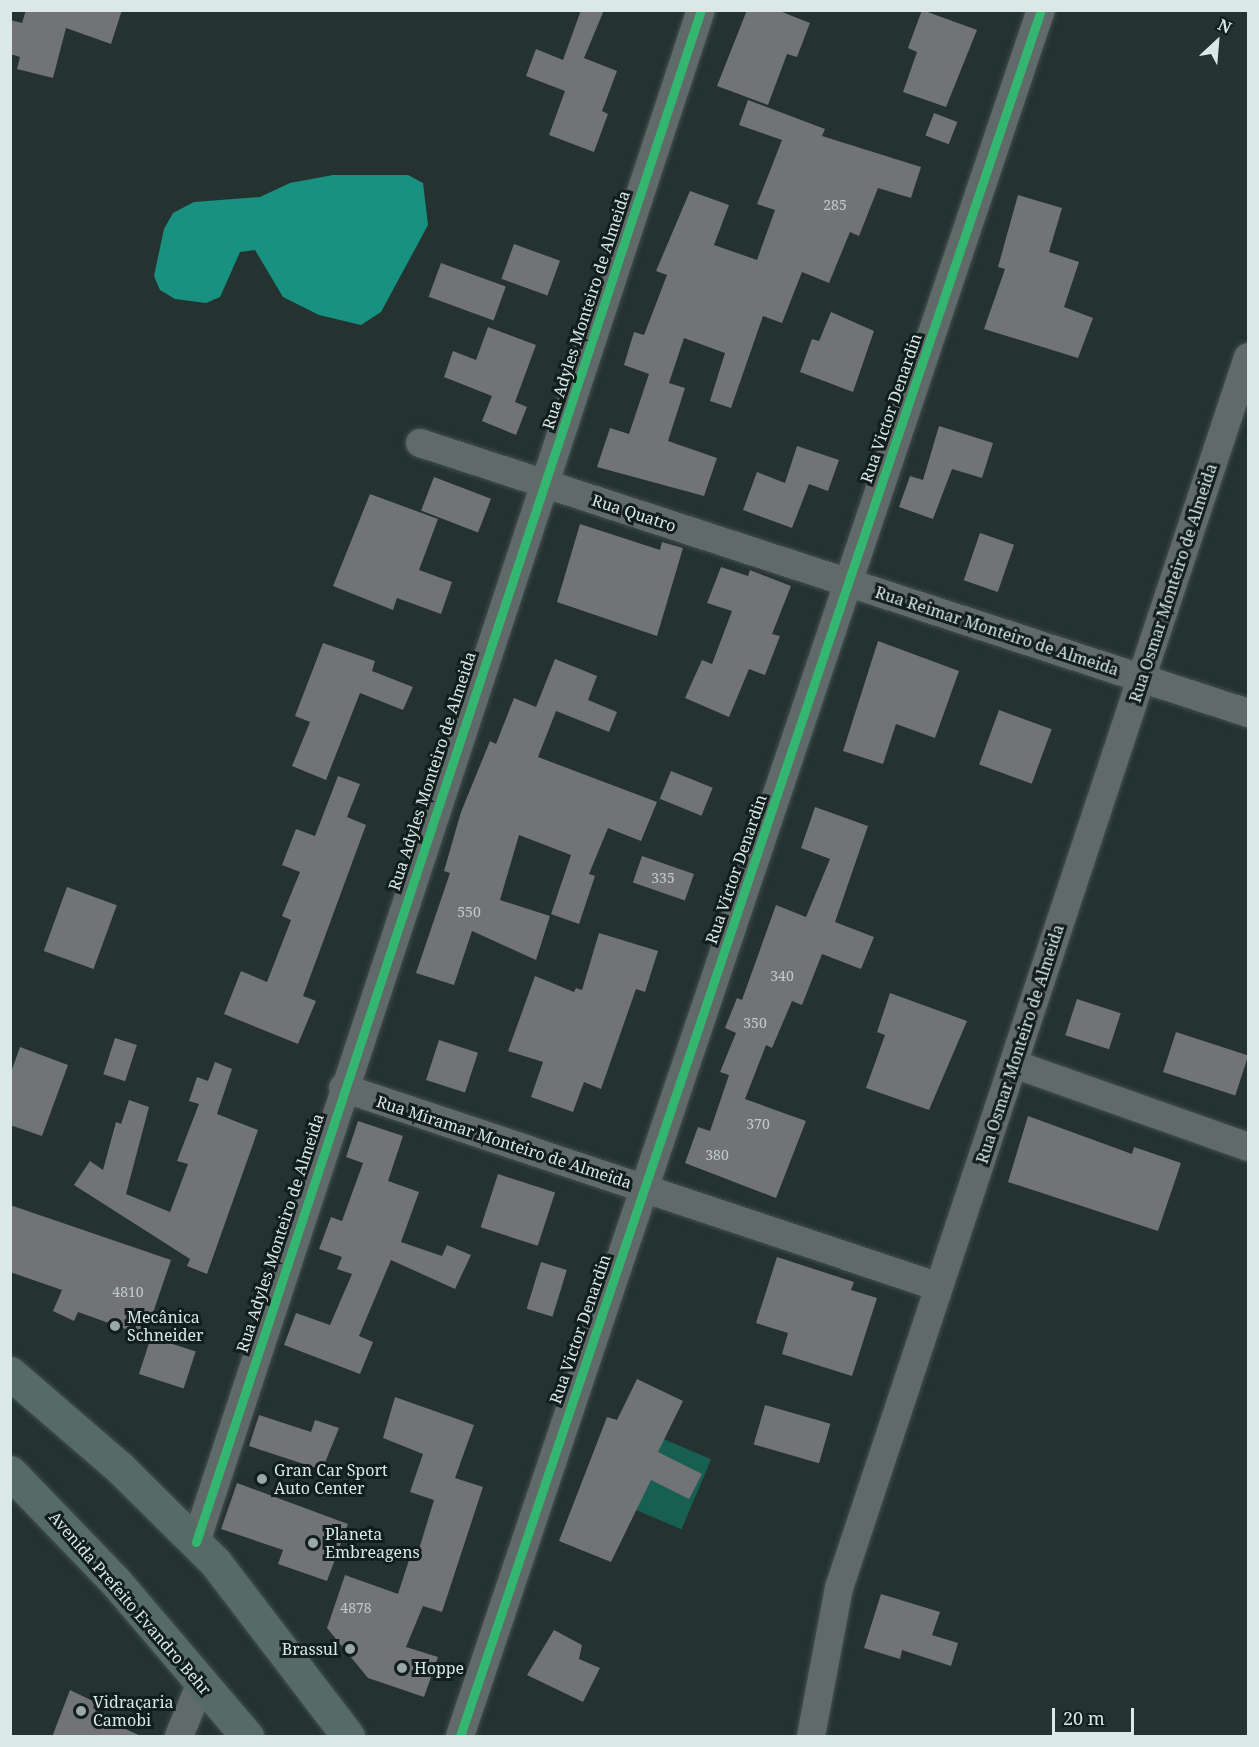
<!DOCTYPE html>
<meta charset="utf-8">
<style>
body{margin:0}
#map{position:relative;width:1259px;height:1747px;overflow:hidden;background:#243330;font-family:"Noto Serif",serif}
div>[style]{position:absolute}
.green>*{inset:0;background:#175e53;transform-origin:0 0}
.water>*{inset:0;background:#189181}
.building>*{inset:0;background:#717374;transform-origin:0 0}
.roads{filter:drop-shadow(0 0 2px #434f4d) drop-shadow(0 0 2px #434f4d)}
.minor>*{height:28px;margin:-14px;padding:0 14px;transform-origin:14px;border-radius:14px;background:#606a68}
.trunk>*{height:33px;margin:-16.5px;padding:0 16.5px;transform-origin:16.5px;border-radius:16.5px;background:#566a66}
.cycleway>*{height:9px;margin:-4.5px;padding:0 4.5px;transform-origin:4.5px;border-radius:4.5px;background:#33b770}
.dots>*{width:16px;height:16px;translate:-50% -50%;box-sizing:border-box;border:3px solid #121e1c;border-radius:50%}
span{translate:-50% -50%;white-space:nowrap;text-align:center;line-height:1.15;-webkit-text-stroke:6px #121e1c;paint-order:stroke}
.number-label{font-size:14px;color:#c0ccca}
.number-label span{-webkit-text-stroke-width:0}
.street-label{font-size:16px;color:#dae9e6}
.poi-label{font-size:16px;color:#dae9e6}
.left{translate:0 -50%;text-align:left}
.right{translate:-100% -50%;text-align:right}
.frame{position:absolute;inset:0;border:12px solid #dae9e6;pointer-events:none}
.north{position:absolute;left:1187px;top:12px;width:60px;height:60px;-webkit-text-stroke:4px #121e1c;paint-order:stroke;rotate:26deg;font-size:16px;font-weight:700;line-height:24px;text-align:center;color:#dae9e6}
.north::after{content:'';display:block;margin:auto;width:21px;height:27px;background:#dae9e6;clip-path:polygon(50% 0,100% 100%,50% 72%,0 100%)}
.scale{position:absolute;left:1052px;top:1708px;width:82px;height:27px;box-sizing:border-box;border:3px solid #dae9e6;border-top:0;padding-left:8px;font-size:18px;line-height:21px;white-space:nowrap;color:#dae9e6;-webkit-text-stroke:4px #121e1c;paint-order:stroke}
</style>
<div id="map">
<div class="green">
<div style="left:621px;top:1421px;width:98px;height:76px;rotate:23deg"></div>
</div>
<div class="water">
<div style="clip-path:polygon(333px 175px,408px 175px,423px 183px,428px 225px,381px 312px,361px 325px,319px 315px,283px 297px,255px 250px,240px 252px,220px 297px,206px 303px,175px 299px,160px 290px,154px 276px,164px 229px,173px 213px,194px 202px,260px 197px,290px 183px)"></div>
</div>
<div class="building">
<div style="clip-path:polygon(26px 10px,122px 10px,111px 44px,66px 28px,53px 78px,17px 69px,20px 57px,10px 54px,10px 20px,22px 23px)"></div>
<div style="clip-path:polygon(581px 10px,604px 10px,584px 58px,617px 71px,602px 111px,608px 114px,594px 152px,549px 135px,565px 91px,526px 76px,536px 49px,563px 60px)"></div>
<div style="clip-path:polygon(747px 10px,777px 10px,810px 23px,797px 57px,787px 54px,768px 105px,717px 86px)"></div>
<div style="clip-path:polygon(922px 10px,977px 30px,946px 107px,903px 92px,917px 52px,908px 48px)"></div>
<div style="clip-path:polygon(748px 100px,825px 129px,822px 136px,921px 167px,911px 198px,878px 188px,859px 236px,850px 232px,829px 283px,802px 272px,782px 323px,763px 316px,731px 408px,710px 401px,725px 353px,684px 338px,669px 383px,685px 388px,668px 441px,717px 458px,704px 496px,597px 467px,610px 428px,629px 434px,649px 374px,624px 365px,634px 332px,644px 335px,667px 275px,656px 271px,690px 191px,729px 205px,714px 245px,757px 260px,775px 210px,757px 204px,782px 140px,739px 125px)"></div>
<div style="left:934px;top:113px;width:25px;height:24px;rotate:21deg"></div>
<div style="clip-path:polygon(1018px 195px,1062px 208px,1049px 252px,1079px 262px,1064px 307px,1093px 318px,1078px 358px,984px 329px,1005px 269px,998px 267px)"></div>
<div style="left:514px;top:244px;width:49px;height:37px;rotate:20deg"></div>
<div style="left:441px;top:263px;width:69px;height:36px;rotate:20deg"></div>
<div style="clip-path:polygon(831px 312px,874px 331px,853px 392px,800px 372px,812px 339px,819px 341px)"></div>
<div style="clip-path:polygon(488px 327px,536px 345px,515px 402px,527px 407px,516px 435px,482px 421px,492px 396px,444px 377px,453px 351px,476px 360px)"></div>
<div style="clip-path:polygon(939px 426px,993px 443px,982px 478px,952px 469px,933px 519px,899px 507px,910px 476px,923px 480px)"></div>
<div style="clip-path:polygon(797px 446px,839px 460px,828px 491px,809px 484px,792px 528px,743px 510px,757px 472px,785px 483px)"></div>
<div style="left:434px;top:477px;width:61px;height:36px;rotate:21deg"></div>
<div style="clip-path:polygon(370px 494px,438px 519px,419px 570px,452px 582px,441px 614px,397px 598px,393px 610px,333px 586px)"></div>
<div style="clip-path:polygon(580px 524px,660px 550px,662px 542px,683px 548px,657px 636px,557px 602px)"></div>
<div style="left:980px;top:533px;width:36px;height:50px;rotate:19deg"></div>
<div style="clip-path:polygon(721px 567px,748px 576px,750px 570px,791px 586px,772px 634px,780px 636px,765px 675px,749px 669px,729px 717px,685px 698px,702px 660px,712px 664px,732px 611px,707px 603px)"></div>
<div style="clip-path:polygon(878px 641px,959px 671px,935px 738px,896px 724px,883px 764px,843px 751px)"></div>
<div style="clip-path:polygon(323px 643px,375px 661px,372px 671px,413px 687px,403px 710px,360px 693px,326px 780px,292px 766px,310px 722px,295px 716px)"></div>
<div style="clip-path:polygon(555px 659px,597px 676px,588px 700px,617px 712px,609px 732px,556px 711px,538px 757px,657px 802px,641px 841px,608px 828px,589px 874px,595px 876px,579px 924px,551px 914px,571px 855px,519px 835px,500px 900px,550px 916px,536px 960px,472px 931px,454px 985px,416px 973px,450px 873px,444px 871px,461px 812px,490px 741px,496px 744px,514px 698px,536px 707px)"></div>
<div style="left:999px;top:710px;width:56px;height:58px;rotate:20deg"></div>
<div style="left:671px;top:771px;width:45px;height:30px;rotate:22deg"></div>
<div style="clip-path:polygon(338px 776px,360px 784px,347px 817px,366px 825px,303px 996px,316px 1001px,298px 1044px,224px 1014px,241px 971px,267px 982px,291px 920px,282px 916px,300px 872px,282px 865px,296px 829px,315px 836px)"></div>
<div style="clip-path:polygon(815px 807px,868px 826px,835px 922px,874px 937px,861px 969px,822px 954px,802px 1005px,792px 1001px,772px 1048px,766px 1045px,745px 1099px,806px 1121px,776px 1198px,685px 1163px,698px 1127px,710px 1131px,729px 1075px,720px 1072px,736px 1033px,725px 1028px,737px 998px,742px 1000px,776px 905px,806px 917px,830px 859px,801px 848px)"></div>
<div style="left:642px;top:856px;width:55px;height:28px;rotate:19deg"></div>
<div style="left:67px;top:887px;width:53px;height:68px;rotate:20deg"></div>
<div style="clip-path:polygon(599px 933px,658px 951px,645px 992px,636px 989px,601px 1089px,584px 1082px,573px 1112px,531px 1097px,543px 1062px,508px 1051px,535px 976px,574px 992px,576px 988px,582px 990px)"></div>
<div style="clip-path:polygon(890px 993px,967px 1021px,929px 1110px,866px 1088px,885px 1035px,877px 1032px)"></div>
<div style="left:1077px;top:999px;width:46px;height:38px;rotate:18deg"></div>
<div style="left:1176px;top:1032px;width:76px;height:42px;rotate:18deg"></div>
<div style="left:115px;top:1038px;width:23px;height:38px;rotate:18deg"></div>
<div style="left:439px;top:1040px;width:41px;height:42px;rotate:18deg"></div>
<div style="clip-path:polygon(20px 1047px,68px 1065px,42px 1136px,10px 1125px,10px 1075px)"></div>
<div style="clip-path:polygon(215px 1062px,232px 1069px,217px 1114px,258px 1130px,207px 1274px,187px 1266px,190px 1259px,74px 1185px,90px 1161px,103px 1170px,116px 1122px,121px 1124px,129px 1100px,149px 1107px,126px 1194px,170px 1212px,188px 1164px,177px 1161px,199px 1104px,189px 1101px,197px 1077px,208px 1081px)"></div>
<div style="clip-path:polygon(1028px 1116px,1132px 1154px,1134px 1147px,1181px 1163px,1158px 1231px,1008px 1182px)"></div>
<div style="clip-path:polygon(358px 1121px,403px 1136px,388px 1181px,419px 1192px,401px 1242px,442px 1256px,447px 1245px,471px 1255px,455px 1289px,391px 1260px,359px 1336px,373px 1342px,360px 1374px,284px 1345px,296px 1313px,330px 1325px,352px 1274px,337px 1269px,342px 1257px,319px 1249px,331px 1217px,342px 1221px,363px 1163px,346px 1157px)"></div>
<div style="left:498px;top:1174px;width:60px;height:56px;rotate:18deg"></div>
<div style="clip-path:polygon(10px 1205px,171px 1260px,145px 1336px,78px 1312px,74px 1321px,53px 1311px,62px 1290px,10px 1272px)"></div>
<div style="clip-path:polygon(777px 1257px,854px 1282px,851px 1290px,877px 1298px,852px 1376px,782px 1354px,788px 1333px,756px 1323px)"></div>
<div style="left:541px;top:1262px;width:27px;height:49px;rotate:17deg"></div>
<div style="left:151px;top:1337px;width:47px;height:39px;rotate:18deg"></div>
<div style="clip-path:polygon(637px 1379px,683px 1401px,658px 1452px,702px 1474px,689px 1499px,651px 1480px,611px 1562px,559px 1541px,607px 1417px,617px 1420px)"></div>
<div style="clip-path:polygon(395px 1397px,474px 1425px,455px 1478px,483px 1487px,442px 1612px,423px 1606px,406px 1647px,438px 1657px,424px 1697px,368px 1678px,327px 1628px,345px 1575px,398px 1594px,410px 1557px,416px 1559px,434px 1500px,410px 1492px,423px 1454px,383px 1438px)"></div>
<div style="left:765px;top:1405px;width:68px;height:41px;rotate:16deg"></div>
<div style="clip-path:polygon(259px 1415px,311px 1432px,315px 1420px,339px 1428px,322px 1470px,249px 1446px)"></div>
<div style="clip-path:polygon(237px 1483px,348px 1524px,327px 1581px,278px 1564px,283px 1550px,221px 1529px)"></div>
<div style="clip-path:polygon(881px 1594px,940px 1612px,932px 1635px,958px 1643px,951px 1666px,902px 1650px,900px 1659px,864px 1648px)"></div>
<div style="clip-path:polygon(554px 1630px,582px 1645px,579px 1659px,600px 1668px,583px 1702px,527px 1675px)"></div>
<div style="clip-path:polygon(70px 1690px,95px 1702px,93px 1708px,106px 1714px,104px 1719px,143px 1737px,52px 1737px)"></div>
</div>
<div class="roads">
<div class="minor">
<div style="left:420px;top:443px;width:871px;rotate:18.06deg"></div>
<div style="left:1014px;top:1064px;width:248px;rotate:19.5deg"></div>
<div style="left:343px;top:1088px;width:628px;rotate:18.46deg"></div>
<div style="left:196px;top:1542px;width:1613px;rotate:-71.76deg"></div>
<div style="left:179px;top:1736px;width:57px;rotate:-67.5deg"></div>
<div style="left:460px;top:1736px;width:1821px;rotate:-71.4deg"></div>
<div style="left:811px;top:1736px;width:151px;rotate:-79.3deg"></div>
<div style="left:839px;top:1588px;width:1297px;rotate:-71.62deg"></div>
</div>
<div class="trunk">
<div style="left:10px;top:1373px;width:145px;rotate:40.8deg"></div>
<div style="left:120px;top:1468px;width:134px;rotate:44.7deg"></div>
<div style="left:215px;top:1562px;width:219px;rotate:52.6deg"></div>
<div style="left:10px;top:1472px;width:151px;rotate:46.1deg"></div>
<div style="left:115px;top:1581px;width:204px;rotate:49.6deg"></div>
</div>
</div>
<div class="cycleway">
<div style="left:196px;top:1542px;width:1613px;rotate:-71.76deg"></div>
<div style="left:460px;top:1736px;width:1821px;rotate:-71.4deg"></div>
</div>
<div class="dots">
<div style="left:115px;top:1326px;background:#9aa9a6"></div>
<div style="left:262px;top:1479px;background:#9aa9a6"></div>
<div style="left:313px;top:1543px;background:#9aa9a6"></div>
<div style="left:350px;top:1649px;background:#9aa9a6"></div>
<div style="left:402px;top:1668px;background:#9aa9a6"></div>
<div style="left:81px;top:1711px;background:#9aa9a6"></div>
</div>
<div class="number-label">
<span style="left:835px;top:205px">285</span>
<span style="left:663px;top:878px">335</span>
<span style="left:469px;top:912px">550</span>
<span style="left:782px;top:976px">340</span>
<span style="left:755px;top:1023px">350</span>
<span style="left:758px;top:1124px">370</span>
<span style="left:717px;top:1155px">380</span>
<span style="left:128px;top:1292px">4810</span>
<span style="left:356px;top:1608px">4878</span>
</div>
<div class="street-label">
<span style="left:586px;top:310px;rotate:-72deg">Rua Adyles Monteiro de Almeida</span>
<span style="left:891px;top:408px;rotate:-71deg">Rua Victor Denardin</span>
<span style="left:634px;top:513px;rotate:18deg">Rua Quatro</span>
<span style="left:1173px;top:583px;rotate:-72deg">Rua Osmar Monteiro de Almeida</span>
<span style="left:997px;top:631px;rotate:18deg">Rua Reimar Monteiro de Almeida</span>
<span style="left:432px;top:771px;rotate:-72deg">Rua Adyles Monteiro de Almeida</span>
<span style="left:736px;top:869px;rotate:-71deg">Rua Victor Denardin</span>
<span style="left:1020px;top:1044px;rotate:-72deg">Rua Osmar Monteiro de Almeida</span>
<span style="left:504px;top:1142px;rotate:18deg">Rua Miramar Monteiro de Almeida</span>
<span style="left:280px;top:1233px;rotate:-72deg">Rua Adyles Monteiro de Almeida</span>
<span style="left:580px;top:1329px;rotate:-71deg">Rua Victor Denardin</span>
<span style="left:130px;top:1603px;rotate:49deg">Avenida Prefeito Evandro Behr</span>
</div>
<div class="poi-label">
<span class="left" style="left:127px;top:1326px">Mecânica<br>Schneider</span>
<span class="left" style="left:274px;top:1479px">Gran Car Sport<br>Auto Center</span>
<span class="left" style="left:325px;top:1543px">Planeta<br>Embreagens</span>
<span class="right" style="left:338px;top:1649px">Brassul</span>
<span class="left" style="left:414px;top:1668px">Hoppe</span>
<span class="left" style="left:93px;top:1711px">Vidraçaria<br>Camobi</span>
</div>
<div class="frame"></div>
<div class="north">N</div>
<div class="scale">20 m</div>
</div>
